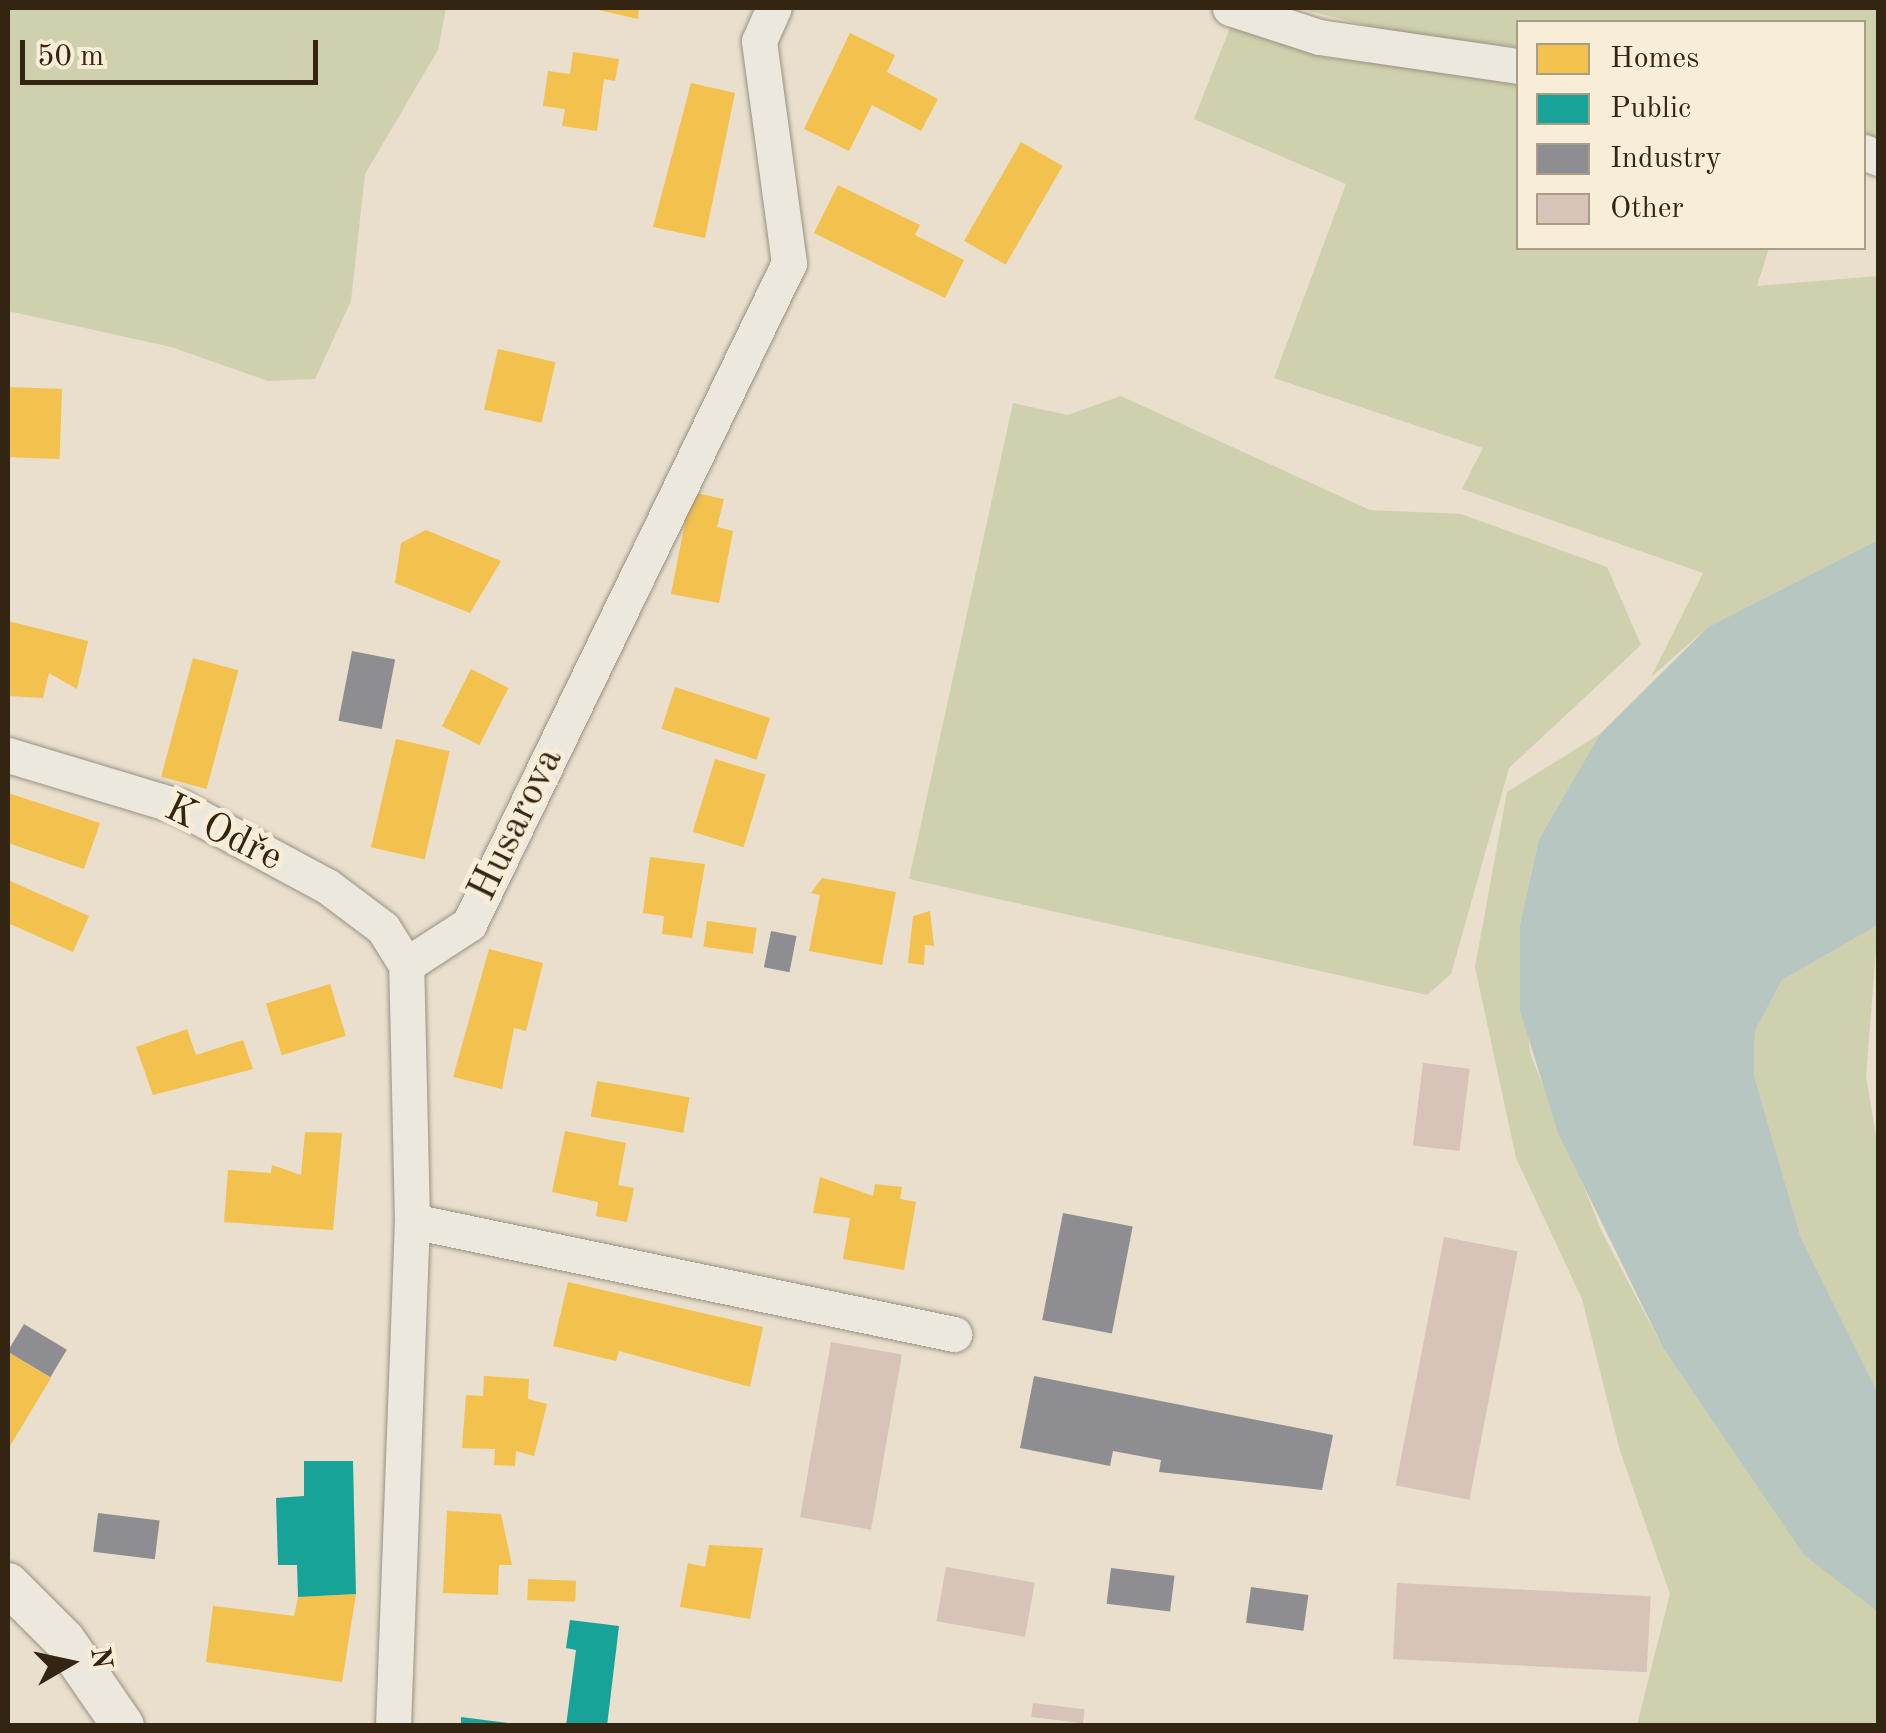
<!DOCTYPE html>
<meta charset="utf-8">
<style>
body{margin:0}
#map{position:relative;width:1886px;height:1733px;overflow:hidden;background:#e9dfcc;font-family:"Old Standard TT",serif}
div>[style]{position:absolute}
.green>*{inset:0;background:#cfd0ad}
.water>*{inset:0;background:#b8c6c2}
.homes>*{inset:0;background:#f2c14e;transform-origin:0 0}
.public>*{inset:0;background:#17a398}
.industry>*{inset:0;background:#8d8d92;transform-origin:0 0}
.building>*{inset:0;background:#d7c3b8;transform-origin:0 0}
.roads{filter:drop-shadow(0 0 2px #999184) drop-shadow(0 0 2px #999184)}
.minor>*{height:35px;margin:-17.5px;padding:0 17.5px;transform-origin:17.5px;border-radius:17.5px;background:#ece8de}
.tertiary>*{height:42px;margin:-21px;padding:0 21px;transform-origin:21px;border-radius:21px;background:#ece8de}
span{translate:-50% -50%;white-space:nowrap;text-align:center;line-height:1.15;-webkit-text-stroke:10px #f8edd6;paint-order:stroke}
.street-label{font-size:40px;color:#332511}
.frame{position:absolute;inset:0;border:10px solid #332511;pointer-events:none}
.legend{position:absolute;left:1516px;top:20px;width:350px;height:230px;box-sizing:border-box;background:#f8edd6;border:2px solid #a99d87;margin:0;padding:12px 18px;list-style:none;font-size:30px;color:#332511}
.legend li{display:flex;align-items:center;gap:20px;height:50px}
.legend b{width:50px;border:2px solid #a99d87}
.north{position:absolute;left:20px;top:1613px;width:100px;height:100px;-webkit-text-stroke:8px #f8edd6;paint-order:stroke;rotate:81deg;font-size:28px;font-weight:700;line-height:40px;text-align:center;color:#332511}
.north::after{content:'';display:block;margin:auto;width:35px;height:45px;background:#332511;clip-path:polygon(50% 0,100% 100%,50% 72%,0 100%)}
.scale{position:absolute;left:20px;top:40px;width:298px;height:45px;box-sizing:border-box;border:5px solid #332511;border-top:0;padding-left:12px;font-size:30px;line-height:35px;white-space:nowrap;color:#332511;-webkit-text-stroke:8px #f8edd6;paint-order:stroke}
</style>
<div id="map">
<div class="green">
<div style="clip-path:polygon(8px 8px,446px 8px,438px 50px,365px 174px,351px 301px,315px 379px,268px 381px,171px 347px,8px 311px)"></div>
<div style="clip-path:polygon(1297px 8px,1878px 8px,1878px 154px,1864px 148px,1864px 22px,1518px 22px,1518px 47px,1405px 35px)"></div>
<div style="clip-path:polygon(1231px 25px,1322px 57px,1518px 79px,1518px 248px,1769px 248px,1757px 286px,1878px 276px,1878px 540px,1708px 627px,1651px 677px,1703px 573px,1462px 489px,1483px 448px,1274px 378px,1346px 184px,1194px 119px)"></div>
<div style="clip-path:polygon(1121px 396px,1370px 510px,1461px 514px,1607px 567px,1641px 645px,1509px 768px,1451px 974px,1427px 995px,909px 879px,1013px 403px,1068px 415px)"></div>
<div style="clip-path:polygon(1600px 734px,1539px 839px,1520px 924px,1530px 1053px,1602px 1232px,1663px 1348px,1804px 1554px,1878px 1612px,1878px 1725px,1637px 1725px,1670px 1594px,1620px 1451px,1582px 1299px,1516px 1158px,1475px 967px,1507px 792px)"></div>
<div style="clip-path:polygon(1878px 925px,1866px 1076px,1878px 1148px,1878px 1393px,1801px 1238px,1754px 1075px,1755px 1031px,1782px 980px)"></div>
</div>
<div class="water">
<div style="clip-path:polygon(1878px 540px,1878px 925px,1782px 980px,1755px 1031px,1754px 1075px,1801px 1238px,1878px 1393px,1878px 1612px,1804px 1555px,1663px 1348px,1558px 1133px,1520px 1011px,1520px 924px,1539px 839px,1600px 734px,1708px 627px)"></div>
</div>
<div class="homes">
<div style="clip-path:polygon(590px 8px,639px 8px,638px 19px)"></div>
<div style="clip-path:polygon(850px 33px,895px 55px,887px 72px,938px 99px,921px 131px,872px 105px,849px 151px,804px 129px)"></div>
<div style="clip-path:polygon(573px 52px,619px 59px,615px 81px,604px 79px,597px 131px,562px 126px,565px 109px,543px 106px,548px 71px,570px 74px)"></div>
<div style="clip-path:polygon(691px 83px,735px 93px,705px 238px,653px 227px)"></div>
<div style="left:1021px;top:142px;width:48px;height:114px;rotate:30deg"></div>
<div style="clip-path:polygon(838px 185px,920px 225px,915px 235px,964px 260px,945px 298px,814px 233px)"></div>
<div style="left:498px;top:349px;width:59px;height:62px;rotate:13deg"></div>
<div style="left:62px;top:389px;width:70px;height:54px;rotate:92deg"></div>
<div style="clip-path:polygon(691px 492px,724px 499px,717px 527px,733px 531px,719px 603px,671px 594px)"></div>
<div style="clip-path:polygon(426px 530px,501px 561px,470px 613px,395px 583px,401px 543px)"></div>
<div style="clip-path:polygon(8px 621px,88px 641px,77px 689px,49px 673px,43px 698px,8px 696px)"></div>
<div style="left:193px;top:658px;width:47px;height:123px;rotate:15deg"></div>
<div style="left:471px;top:669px;width:42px;height:64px;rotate:27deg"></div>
<div style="left:675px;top:687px;width:100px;height:44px;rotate:18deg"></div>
<div style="left:396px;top:739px;width:55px;height:111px;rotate:13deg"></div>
<div style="left:715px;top:759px;width:53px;height:76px;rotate:17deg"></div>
<div style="clip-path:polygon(8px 793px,100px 823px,84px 869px,8px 843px)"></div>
<div style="clip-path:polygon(650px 857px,705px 864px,692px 938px,662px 934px,664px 916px,643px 913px)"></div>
<div style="clip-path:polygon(822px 878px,896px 892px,882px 965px,809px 951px,820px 895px,811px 893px)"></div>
<div style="clip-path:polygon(8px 880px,89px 916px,73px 952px,8px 923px)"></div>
<div style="clip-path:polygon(930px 911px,934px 946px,925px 945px,924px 965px,908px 963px,913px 916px)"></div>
<div style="left:707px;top:921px;width:50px;height:26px;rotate:8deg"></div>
<div style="clip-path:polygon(489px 949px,543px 963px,526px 1031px,514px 1028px,502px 1089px,453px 1077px)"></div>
<div style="left:330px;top:984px;width:54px;height:67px;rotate:73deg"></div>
<div style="clip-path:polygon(187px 1029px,196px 1055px,243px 1040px,253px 1069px,153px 1095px,136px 1047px)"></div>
<div style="left:597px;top:1081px;width:94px;height:36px;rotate:10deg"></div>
<div style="clip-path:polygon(565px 1131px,626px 1143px,618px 1185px,634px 1188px,627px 1222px,596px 1216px,598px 1202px,552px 1192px)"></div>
<div style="clip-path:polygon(305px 1132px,342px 1133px,333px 1230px,224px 1222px,228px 1170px,271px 1173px,272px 1165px,301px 1175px)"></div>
<div style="clip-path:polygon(820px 1177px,873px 1196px,875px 1184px,902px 1187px,900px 1199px,916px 1202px,904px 1270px,843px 1259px,850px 1218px,813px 1213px)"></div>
<div style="clip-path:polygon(568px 1282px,763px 1327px,750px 1387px,619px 1351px,616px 1361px,553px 1346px)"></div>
<div style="clip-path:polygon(8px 1352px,51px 1378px,10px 1446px,8px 1444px)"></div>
<div style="clip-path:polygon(484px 1376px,529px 1379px,528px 1399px,547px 1404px,534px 1456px,516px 1451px,515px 1466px,494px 1465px,495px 1449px,462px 1448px,466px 1395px,483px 1396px)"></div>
<div style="clip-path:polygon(447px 1511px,501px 1514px,512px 1565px,499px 1565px,498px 1595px,443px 1593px)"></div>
<div style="clip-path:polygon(709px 1545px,763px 1548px,750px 1619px,680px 1607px,688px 1563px,705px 1567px)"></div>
<div style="left:528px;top:1579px;width:48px;height:21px;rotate:2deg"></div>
<div style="clip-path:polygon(356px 1594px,342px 1682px,206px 1662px,213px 1606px,294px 1616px,298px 1597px)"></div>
</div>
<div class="public">
<div style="clip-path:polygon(304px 1461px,353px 1461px,356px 1594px,298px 1597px,297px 1565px,278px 1565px,276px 1498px,304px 1496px)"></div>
<div style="clip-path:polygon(570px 1620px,619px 1626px,607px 1726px,566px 1726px,576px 1650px,566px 1648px)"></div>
<div style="clip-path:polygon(461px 1717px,508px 1723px,508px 1726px,461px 1726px)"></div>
</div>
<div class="industry">
<div style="left:352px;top:651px;width:44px;height:71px;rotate:11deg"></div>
<div style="left:771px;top:931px;width:26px;height:37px;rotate:11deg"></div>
<div style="left:1063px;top:1213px;width:71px;height:109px;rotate:11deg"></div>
<div style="left:24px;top:1324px;width:50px;height:32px;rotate:31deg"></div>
<div style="clip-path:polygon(1034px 1376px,1333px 1435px,1322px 1490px,1159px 1472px,1161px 1460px,1113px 1451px,1110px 1466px,1020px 1448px)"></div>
<div style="left:98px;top:1513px;width:62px;height:39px;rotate:7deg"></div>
<div style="left:1111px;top:1568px;width:64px;height:36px;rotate:7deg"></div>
<div style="left:1251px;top:1587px;width:58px;height:36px;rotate:8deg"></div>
</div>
<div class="building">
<div style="left:1423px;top:1063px;width:47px;height:83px;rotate:7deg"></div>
<div style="left:1444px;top:1237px;width:75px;height:253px;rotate:11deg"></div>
<div style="left:831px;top:1342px;width:72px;height:178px;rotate:10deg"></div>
<div style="left:946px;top:1567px;width:90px;height:55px;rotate:10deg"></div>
<div style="left:1397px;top:1583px;width:254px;height:76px;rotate:3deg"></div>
<div style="left:1033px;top:1703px;width:52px;height:14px;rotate:7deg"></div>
</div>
<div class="roads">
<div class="minor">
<div style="left:1230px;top:8px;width:94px;rotate:18deg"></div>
<div style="left:1319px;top:37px;width:201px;rotate:8.3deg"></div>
<div style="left:1864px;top:152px;width:15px;rotate:23deg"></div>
<div style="left:8px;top:755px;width:180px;rotate:16.8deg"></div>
<div style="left:180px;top:807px;width:167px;rotate:28.3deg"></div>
<div style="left:327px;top:886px;width:70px;rotate:36.9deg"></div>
<div style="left:383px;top:928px;width:44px;rotate:58.1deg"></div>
<div style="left:406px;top:965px;width:75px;rotate:-33.1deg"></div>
<div style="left:469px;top:924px;width:734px;rotate:-64.17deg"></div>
<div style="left:789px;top:263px;width:224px;rotate:-97.7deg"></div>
<div style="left:759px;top:41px;width:36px;rotate:-66deg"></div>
<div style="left:412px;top:1221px;width:554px;rotate:11.78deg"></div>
<div style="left:393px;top:1726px;width:505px;rotate:-87.85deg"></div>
<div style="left:412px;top:1221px;width:256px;rotate:-91.3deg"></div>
</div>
<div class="tertiary">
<div style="left:8px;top:1584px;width:79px;rotate:45deg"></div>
<div style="left:64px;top:1640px;width:104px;rotate:55.5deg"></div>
</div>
</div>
<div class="street-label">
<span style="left:517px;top:825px;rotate:-64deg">Husarova</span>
<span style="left:223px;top:834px;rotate:26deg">K Odře</span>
</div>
<div class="frame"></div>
<ul class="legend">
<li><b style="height:28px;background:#f2c14e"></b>Homes</li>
<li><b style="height:28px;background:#17a398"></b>Public</li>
<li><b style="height:28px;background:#8d8d92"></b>Industry</li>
<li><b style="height:28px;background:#d7c3b8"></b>Other</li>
</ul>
<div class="north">N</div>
<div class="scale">50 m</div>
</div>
